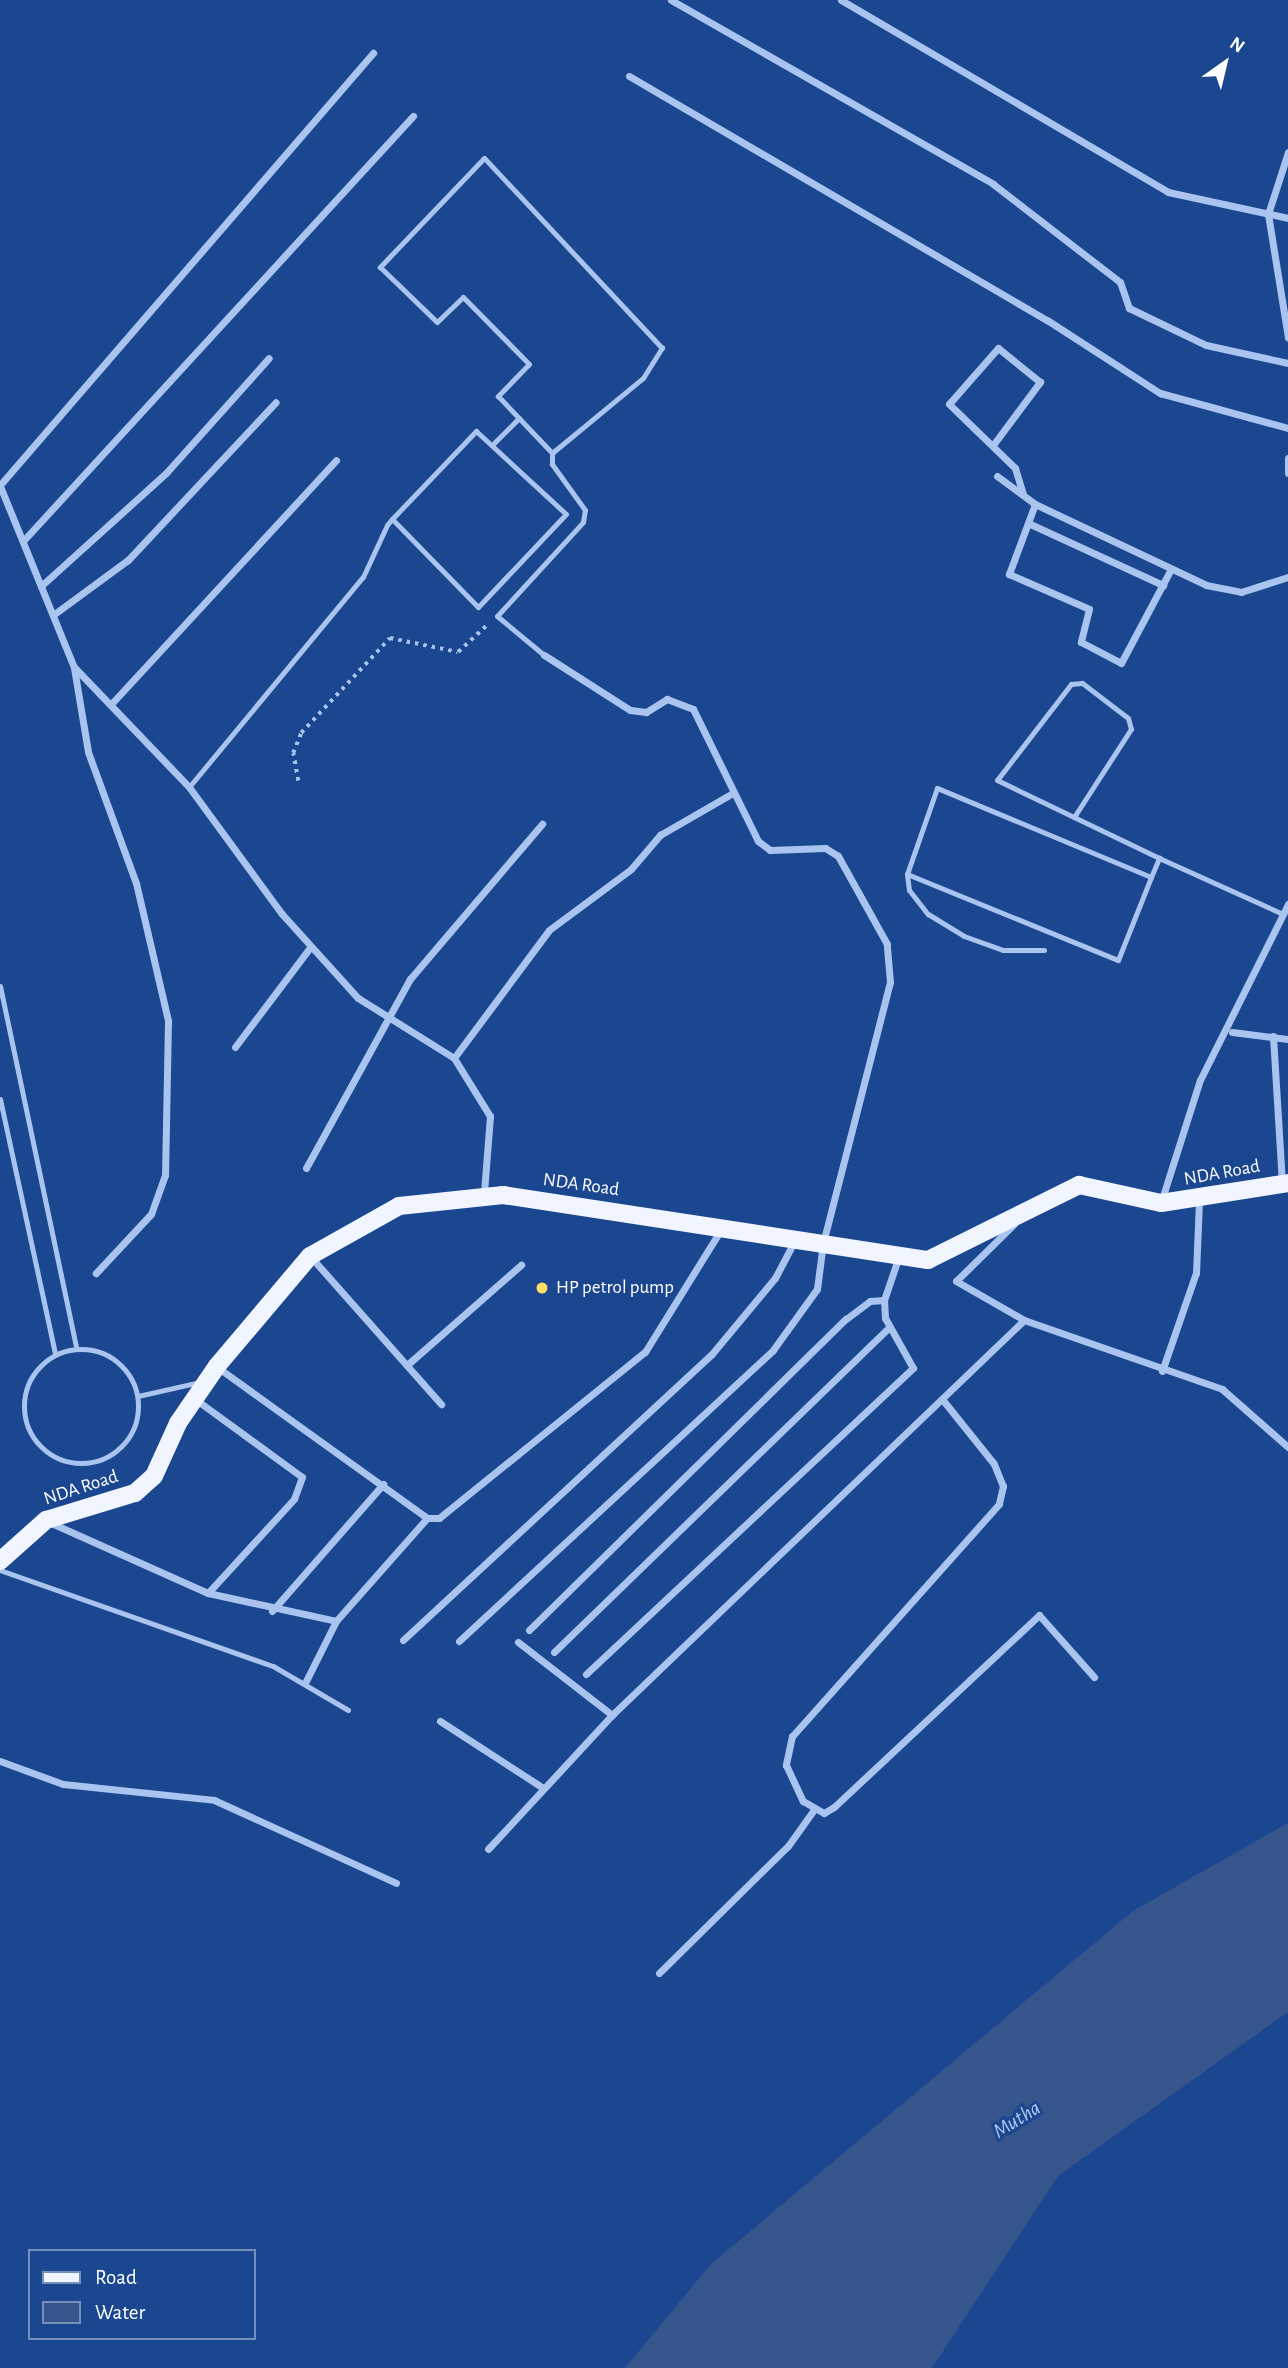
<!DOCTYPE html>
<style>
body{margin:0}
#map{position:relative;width:1288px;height:2368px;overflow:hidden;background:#1b4690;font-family:"Alegreya Sans",sans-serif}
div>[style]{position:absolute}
.water>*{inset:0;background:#36558c}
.path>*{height:3.5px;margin-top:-1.75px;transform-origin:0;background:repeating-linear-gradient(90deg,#a9c4ee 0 3.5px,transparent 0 8.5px)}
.service>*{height:5px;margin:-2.5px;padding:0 2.5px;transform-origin:2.5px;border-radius:2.5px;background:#a9c4ee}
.service>.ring{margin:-2.5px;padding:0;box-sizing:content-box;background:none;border:5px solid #a9c4ee;border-radius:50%}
.minor>*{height:7px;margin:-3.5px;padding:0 3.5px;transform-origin:3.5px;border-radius:3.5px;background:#a9c4ee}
.primary>*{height:18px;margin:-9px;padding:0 9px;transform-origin:9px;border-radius:9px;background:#f0f5ff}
.dots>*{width:19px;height:19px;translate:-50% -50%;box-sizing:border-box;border:4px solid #1b4690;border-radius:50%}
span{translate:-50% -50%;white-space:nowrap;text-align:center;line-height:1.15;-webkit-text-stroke:6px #1b4690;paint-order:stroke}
.street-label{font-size:19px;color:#fff}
.poi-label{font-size:19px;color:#fff}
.left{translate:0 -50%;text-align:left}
.water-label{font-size:21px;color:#b5cef5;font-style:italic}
.legend{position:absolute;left:28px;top:2249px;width:228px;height:91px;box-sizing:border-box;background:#1b4690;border:2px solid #7690bc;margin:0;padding:9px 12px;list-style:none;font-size:21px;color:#fff}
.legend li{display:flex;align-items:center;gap:14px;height:35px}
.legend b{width:35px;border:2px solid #7690bc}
.north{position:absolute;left:1190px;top:28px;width:70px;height:70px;-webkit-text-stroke:5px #1b4690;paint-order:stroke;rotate:34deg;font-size:19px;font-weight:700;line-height:28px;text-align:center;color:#fff}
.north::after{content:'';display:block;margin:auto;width:24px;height:32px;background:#fff;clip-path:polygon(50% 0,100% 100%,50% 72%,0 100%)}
</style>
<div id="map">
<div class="water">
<div style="clip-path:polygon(1288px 1823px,1288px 2012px,1058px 2176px,932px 2368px,625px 2368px,711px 2264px,1133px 1911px)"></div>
</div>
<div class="path">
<div style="left:298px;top:781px;width:28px;rotate:-100deg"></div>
<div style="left:293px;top:753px;width:22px;rotate:-68deg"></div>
<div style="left:301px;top:733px;width:130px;rotate:-46.9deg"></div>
<div style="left:390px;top:638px;width:69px;rotate:11.6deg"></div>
<div style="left:458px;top:652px;width:41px;rotate:-43deg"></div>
</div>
<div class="service">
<div style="left:492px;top:445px;width:38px;rotate:-45deg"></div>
<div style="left:544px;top:655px;width:61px;rotate:-140.3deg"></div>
<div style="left:497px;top:616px;width:127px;rotate:-47.5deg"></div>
<div style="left:583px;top:522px;width:12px;rotate:-81deg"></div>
<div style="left:585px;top:510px;width:57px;rotate:-125.7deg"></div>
<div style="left:552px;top:464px;width:11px;rotate:-90deg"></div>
<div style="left:552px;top:453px;width:118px;rotate:-39.5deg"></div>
<div style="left:643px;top:378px;width:36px;rotate:-58deg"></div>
<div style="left:662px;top:348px;width:260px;rotate:-133.1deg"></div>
<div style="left:484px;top:158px;width:151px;rotate:133.7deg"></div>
<div style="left:380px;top:267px;width:79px;rotate:44deg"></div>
<div style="left:437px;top:322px;width:36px;rotate:-44deg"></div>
<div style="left:463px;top:297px;width:94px;rotate:45.4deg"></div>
<div style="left:529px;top:364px;width:45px;rotate:134.1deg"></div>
<div style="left:498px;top:396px;width:79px;rotate:46.5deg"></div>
<div style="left:189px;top:787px;width:273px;rotate:-50.4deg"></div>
<div style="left:363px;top:577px;width:57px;rotate:-65.2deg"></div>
<div style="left:387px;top:525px;width:8px;rotate:-50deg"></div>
<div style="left:392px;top:519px;width:122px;rotate:-46.3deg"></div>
<div style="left:476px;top:431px;width:122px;rotate:42.7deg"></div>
<div style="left:566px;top:514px;width:128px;rotate:133.4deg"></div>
<div style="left:478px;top:607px;width:123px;rotate:-134.3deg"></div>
<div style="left:1074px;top:817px;width:105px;rotate:-57.1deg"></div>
<div style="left:1131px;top:729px;width:11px;rotate:-105deg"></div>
<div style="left:1128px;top:718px;width:58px;rotate:-142.7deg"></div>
<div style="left:1082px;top:683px;width:11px;rotate:175deg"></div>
<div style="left:1071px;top:684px;width:121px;rotate:127.6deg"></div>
<div style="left:997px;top:780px;width:180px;rotate:25.7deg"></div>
<div style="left:1159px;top:858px;width:136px;rotate:24.3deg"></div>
<div style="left:907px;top:874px;width:16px;rotate:83deg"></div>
<div style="left:909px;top:890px;width:31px;rotate:52deg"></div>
<div style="left:928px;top:914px;width:42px;rotate:31.4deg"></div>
<div style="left:964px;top:936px;width:41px;rotate:19.7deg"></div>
<div style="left:1003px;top:950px;width:41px"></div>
<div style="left:1151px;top:877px;width:232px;rotate:-157.4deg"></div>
<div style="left:937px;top:788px;width:91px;rotate:109.2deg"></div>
<div style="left:907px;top:874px;width:228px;rotate:22.2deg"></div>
<div style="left:1118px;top:960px;width:89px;rotate:-68.3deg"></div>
<div style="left:1151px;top:877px;width:21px;rotate:-67deg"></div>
<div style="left:0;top:986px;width:370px;rotate:78.1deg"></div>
<div style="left:0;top:1099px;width:261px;rotate:77.8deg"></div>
<div class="ring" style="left:24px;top:1349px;width:109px;height:109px"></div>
<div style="left:138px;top:1396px;width:64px;rotate:-12.7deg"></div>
<div style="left:0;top:1570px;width:289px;rotate:19.4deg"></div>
<div style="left:273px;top:1666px;width:87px;rotate:30.4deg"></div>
</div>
<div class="minor">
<div style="left:671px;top:0;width:371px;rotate:29.7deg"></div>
<div style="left:993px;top:184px;width:160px;rotate:37.7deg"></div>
<div style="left:1120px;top:282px;width:28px;rotate:71deg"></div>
<div style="left:1129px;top:308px;width:85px;rotate:25.7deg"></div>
<div style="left:1206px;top:345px;width:84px;rotate:12.4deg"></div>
<div style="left:841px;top:0;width:379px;rotate:30.4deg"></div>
<div style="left:1168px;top:192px;width:123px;rotate:12.2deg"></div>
<div style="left:629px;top:76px;width:484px;rotate:30.3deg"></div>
<div style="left:1047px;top:320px;width:135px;rotate:32.9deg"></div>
<div style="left:1160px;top:393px;width:133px;rotate:15.3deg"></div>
<div style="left:1288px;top:152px;width:65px;rotate:107.9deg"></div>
<div style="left:1268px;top:214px;width:125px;rotate:80.8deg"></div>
<div style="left:993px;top:445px;width:79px;rotate:-53.3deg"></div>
<div style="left:1040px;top:382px;width:54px;rotate:-141deg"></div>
<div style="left:998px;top:348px;width:74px;rotate:131.2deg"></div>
<div style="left:949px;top:404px;width:92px;rotate:44.1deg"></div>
<div style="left:1015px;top:468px;width:27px;rotate:73deg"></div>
<div style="left:1288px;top:458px;width:15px;rotate:90deg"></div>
<div style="left:997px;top:476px;width:47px;rotate:36.4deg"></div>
<div style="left:1035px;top:504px;width:189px;rotate:25.3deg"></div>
<div style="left:1206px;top:585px;width:36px;rotate:11deg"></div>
<div style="left:1241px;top:592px;width:49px;rotate:-17.7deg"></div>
<div style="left:0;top:485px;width:571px;rotate:-49.19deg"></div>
<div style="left:0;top:486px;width:196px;rotate:67.8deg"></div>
<div style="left:74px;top:667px;width:166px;rotate:46.2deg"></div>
<div style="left:189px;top:787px;width:157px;rotate:53.8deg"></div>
<div style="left:282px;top:914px;width:113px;rotate:47.9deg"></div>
<div style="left:358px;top:998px;width:113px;rotate:32deg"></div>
<div style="left:454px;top:1058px;width:159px;rotate:-53.4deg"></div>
<div style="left:549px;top:930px;width:102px;rotate:-36.6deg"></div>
<div style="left:631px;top:869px;width:45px;rotate:-49.5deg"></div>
<div style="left:660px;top:835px;width:82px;rotate:-30deg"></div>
<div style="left:1035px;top:504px;width:75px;rotate:110.4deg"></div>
<div style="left:1009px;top:574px;width:87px;rotate:23.6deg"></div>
<div style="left:1089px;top:609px;width:34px;rotate:104deg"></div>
<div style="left:1081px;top:642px;width:45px;rotate:27.7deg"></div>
<div style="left:1121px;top:663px;width:106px;rotate:-62deg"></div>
<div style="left:1028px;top:523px;width:149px;rotate:24.7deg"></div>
<div style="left:23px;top:541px;width:577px;rotate:-47.46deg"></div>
<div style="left:41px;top:586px;width:169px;rotate:-42.1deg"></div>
<div style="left:166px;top:473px;width:154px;rotate:-48.2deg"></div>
<div style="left:53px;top:615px;width:93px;rotate:-36.3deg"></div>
<div style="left:128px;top:560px;width:216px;rotate:-46.9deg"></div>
<div style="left:74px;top:668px;width:85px;rotate:80.5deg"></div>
<div style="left:88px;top:752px;width:140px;rotate:69.9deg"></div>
<div style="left:136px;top:883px;width:142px;rotate:76.9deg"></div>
<div style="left:168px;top:1021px;width:154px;rotate:91.1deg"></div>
<div style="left:165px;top:1175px;width:41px;rotate:109.7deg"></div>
<div style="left:151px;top:1214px;width:81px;rotate:133deg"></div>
<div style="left:113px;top:702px;width:329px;rotate:-47.3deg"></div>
<div style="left:1232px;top:1032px;width:56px;rotate:7.1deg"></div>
<div style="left:1273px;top:1036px;width:146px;rotate:86.5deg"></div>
<div style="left:235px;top:1047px;width:126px;rotate:-53deg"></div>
<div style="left:454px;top:1058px;width:68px;rotate:58.2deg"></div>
<div style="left:490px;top:1116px;width:77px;rotate:94.5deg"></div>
<div style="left:306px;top:1168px;width:216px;rotate:-61.2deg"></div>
<div style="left:410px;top:979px;width:204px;rotate:-49.6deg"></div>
<div style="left:1161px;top:1202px;width:128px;rotate:-72.3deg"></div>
<div style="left:1200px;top:1080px;width:197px;rotate:-63.4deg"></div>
<div style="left:1014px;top:1224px;width:81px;rotate:135.5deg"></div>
<div style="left:956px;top:1281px;width:78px;rotate:29.8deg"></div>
<div style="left:310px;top:1256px;width:198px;rotate:48.5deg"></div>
<div style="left:407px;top:1365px;width:152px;rotate:-41.3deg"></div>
<div style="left:217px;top:1367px;width:259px;rotate:35.7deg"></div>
<div style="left:427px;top:1518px;width:12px"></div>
<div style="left:439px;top:1518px;width:265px;rotate:-38.9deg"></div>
<div style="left:645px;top:1352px;width:142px;rotate:-58.2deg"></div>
<div style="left:1162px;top:1371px;width:104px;rotate:-70.9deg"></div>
<div style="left:1196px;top:1273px;width:72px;rotate:-87.6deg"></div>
<div style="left:195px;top:1399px;width:132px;rotate:36.1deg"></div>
<div style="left:302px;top:1477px;width:23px;rotate:110deg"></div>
<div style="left:294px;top:1499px;width:127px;rotate:132.5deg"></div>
<div style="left:942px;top:1399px;width:83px;rotate:51.3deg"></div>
<div style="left:994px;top:1464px;width:24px;rotate:68deg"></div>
<div style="left:1003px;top:1486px;width:18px;rotate:103deg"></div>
<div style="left:999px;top:1504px;width:311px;rotate:131.7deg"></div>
<div style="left:792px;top:1736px;width:30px;rotate:102deg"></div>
<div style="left:786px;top:1765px;width:40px;rotate:65deg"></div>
<div style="left:803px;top:1801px;width:24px;rotate:30deg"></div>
<div style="left:824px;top:1813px;width:12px;rotate:-31deg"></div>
<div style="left:834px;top:1807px;width:281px;rotate:-43.1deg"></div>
<div style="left:1039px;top:1615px;width:83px;rotate:48.4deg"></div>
<div style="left:49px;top:1522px;width:174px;rotate:24.1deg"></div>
<div style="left:208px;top:1593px;width:131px;rotate:12.3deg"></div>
<div style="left:336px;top:1621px;width:137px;rotate:-48.5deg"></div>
<div style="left:272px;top:1611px;width:169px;rotate:-48.8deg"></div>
<div style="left:529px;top:1630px;width:444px;rotate:-44.5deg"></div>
<div style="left:846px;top:1319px;width:30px;rotate:-37deg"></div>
<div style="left:870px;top:1301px;width:14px;rotate:-4deg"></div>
<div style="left:403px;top:1640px;width:420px;rotate:-42.8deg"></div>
<div style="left:711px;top:1355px;width:100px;rotate:-50.3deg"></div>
<div style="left:775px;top:1278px;width:43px;rotate:-62.2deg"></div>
<div style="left:459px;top:1641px;width:428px;rotate:-42.8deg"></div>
<div style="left:773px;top:1350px;width:75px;rotate:-54.2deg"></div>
<div style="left:817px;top:1289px;width:46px;rotate:-82.6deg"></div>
<div style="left:823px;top:1243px;width:269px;rotate:-75.6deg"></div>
<div style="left:890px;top:982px;width:38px;rotate:-95deg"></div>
<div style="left:887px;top:944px;width:101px;rotate:-119.1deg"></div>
<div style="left:838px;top:856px;width:15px;rotate:-148deg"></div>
<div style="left:825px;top:848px;width:55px;rotate:177.9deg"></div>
<div style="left:770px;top:850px;width:15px;rotate:-143deg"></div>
<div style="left:758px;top:841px;width:147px;rotate:-116.2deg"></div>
<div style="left:693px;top:709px;width:28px;rotate:-159deg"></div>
<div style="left:667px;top:699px;width:25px;rotate:148deg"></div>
<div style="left:646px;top:712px;width:16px;rotate:-173deg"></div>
<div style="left:630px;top:710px;width:102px;rotate:-147.4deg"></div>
<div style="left:518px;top:1642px;width:119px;rotate:37.8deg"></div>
<div style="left:554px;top:1652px;width:467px;rotate:-44.1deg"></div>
<div style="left:586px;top:1674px;width:448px;rotate:-43.1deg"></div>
<div style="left:913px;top:1368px;width:57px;rotate:-119.2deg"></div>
<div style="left:885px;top:1318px;width:18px;rotate:-93deg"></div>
<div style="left:884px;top:1300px;width:46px;rotate:-71.2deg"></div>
<div style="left:305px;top:1683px;width:69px;rotate:-63.4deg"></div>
<div style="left:440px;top:1721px;width:123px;rotate:33deg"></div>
<div style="left:0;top:1761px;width:67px;rotate:20.1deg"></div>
<div style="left:63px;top:1784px;width:152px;rotate:6deg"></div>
<div style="left:214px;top:1800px;width:200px;rotate:24.5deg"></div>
<div style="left:488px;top:1849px;width:183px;rotate:-47.2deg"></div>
<div style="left:612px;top:1715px;width:571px;rotate:-43.79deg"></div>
<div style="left:1024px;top:1320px;width:210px;rotate:19.2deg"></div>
<div style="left:1222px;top:1389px;width:88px;rotate:41.3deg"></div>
<div style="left:659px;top:1973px;width:181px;rotate:-44.6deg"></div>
<div style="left:788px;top:1846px;width:43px;rotate:-54.5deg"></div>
</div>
<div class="primary">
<div style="left:0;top:1561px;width:62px;rotate:-41.7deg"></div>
<div style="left:46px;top:1520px;width:93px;rotate:-16.9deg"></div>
<div style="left:135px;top:1493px;width:25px;rotate:-42deg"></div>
<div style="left:154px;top:1476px;width:58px;rotate:-65.6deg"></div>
<div style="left:178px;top:1423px;width:69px;rotate:-55.6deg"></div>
<div style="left:217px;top:1366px;width:144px;rotate:-49.8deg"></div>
<div style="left:310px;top:1256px;width:102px;rotate:-29.3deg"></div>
<div style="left:399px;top:1206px;width:105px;rotate:-6deg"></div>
<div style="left:503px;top:1195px;width:430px;rotate:8.7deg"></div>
<div style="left:928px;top:1260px;width:169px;rotate:-26.4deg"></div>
<div style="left:1079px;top:1185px;width:84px;rotate:12.4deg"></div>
<div style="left:1161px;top:1203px;width:129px;rotate:-8.9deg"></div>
</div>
<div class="dots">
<div style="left:542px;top:1288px;background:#fd6"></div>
</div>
<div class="street-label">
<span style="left:1222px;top:1173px;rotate:-10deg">NDA Road</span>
<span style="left:581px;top:1185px;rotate:8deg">NDA Road</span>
<span style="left:81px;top:1488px;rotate:-18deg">NDA Road</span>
</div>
<div class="poi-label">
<span class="left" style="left:556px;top:1288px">HP petrol pump</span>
</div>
<div class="water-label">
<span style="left:1017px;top:2120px;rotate:-32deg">Mutha</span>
</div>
<ul class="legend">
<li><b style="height:9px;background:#f0f5ff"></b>Road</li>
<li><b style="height:19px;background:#36558c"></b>Water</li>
</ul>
<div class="north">N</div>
</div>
